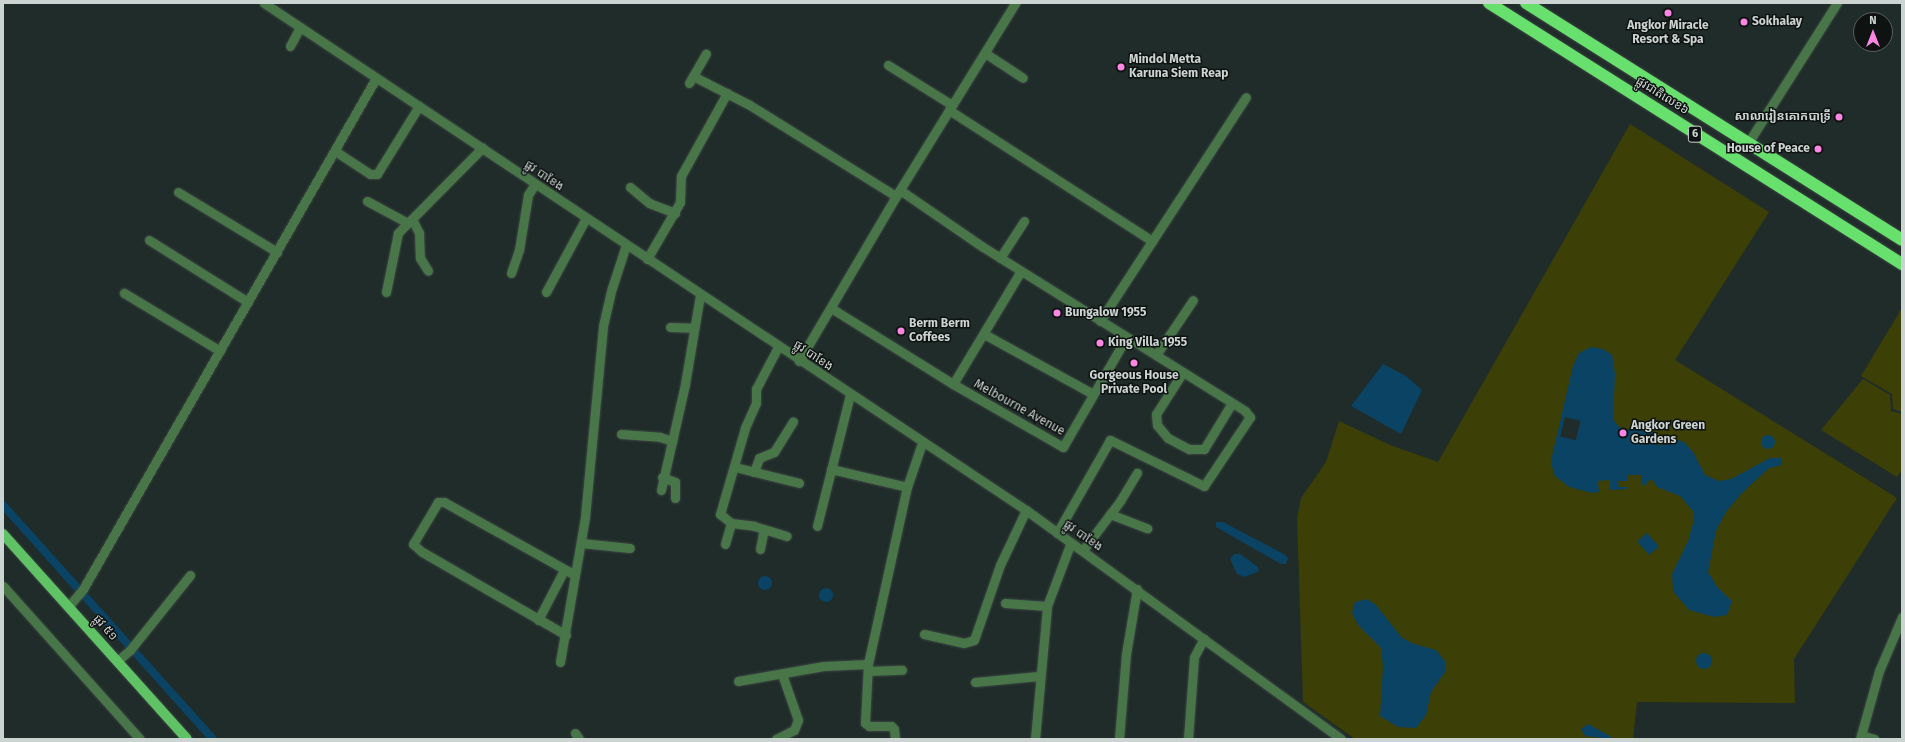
<!DOCTYPE html>
<meta charset="utf-8">
<style>
body{margin:0}
#map{position:relative;width:1905px;height:742px;overflow:hidden;background:#202c29;font-family:"Fira Sans","Noto Sans Khmer",sans-serif}
div>[style]{position:absolute}
.green>*{inset:0;background:#3c3f06}
.water>*{inset:0;background:#0a4363;transform-origin:0 0}
.round{border-radius:50%}
.pier>*{inset:0;background:#202c29;transform-origin:0 0}
.canal>*{height:8px;margin:-4px;padding:0 4px;transform-origin:4px;border-radius:4px;background:#0a4363}
.roads{filter:drop-shadow(0 0 1px #3c4744) drop-shadow(0 0 1px #3c4744)}
.minor>*{height:9px;margin:-4.5px;padding:0 4.5px;transform-origin:4.5px;border-radius:4.5px;background:#487649}
.major>*{height:10px;margin:-5px;padding:0 5px;transform-origin:5px;border-radius:5px;background:#5fc264}
.highway>*{height:12px;margin:-6px;padding:0 6px;transform-origin:6px;border-radius:6px;background:#67e06e}
.dots>*{width:11px;height:11px;translate:-50% -50%;box-sizing:border-box;border:2px solid #0e1311;border-radius:50%}
span{translate:-50% -50%;white-space:nowrap;text-align:center;line-height:1.15;-webkit-text-stroke:3px #0e1311;paint-order:stroke}
.shield-label span{padding:1px 3px;background:#0e1311;border:1px solid;border-radius:3px;-webkit-text-stroke-width:0}
.shield-label{font-size:11px;color:#ccd4d2;font-weight:700}
.poi-label{font-size:12px;color:#ccd4d2;font-weight:700}
.left{translate:0 -50%;text-align:left}
.right{translate:-100% -50%;text-align:right}
.street-label{font-size:12px;color:#ccd4d2}
.frame{position:absolute;inset:0;border:4px solid #ccd4d2;pointer-events:none}
.north{position:absolute;left:1853px;top:12px;width:40px;height:40px;box-sizing:border-box;background:#0e1311;border:1px solid #5a605e;border-radius:50%;rotate:0deg;font-size:11px;font-weight:700;line-height:16px;text-align:center;color:#ccd4d2}
.north::after{content:'';display:block;margin:auto;width:14px;height:18px;background:#fc86e3;clip-path:polygon(50% 0,100% 100%,50% 72%,0 100%)}
</style>
<div id="map">
<div class="green">
<div style="clip-path:polygon(1630px 124px,1769px 212px,1675px 360px,1897px 498px,1794px 659px,1795px 703px,1637px 702px,1633px 739px,1355px 739px,1303px 702px,1297px 519px,1301px 498px,1326px 462px,1339px 421px,1390px 445px,1438px 462px)"></div>
<div style="clip-path:polygon(1902px 308px,1902px 412px,1893px 409px,1892px 394px,1861px 376px)"></div>
<div style="clip-path:polygon(1863px 379px,1890px 395px,1891px 411px,1902px 414px,1902px 470px,1897px 477px,1821px 430px)"></div>
</div>
<div class="water">
<div style="clip-path:polygon(1591px 347px,1603px 349px,1612px 355px,1615px 374px,1613px 419px,1618px 426px,1626px 429px,1654px 431px,1650px 441px,1660px 446px,1665px 436px,1684px 442px,1693px 452px,1705px 475px,1719px 481px,1731px 479px,1770px 458px,1782px 458px,1782px 465px,1769px 468px,1742px 493px,1726px 512px,1716px 531px,1708px 572px,1718px 588px,1732px 601px,1727px 615px,1714px 617px,1689px 610px,1673px 591px,1672px 574px,1688px 541px,1694px 520px,1693px 511px,1680px 496px,1657px 487px,1652px 479px,1646px 483px,1647px 485px,1642px 485px,1641px 475px,1627px 475px,1627px 481px,1618px 481px,1619px 487px,1627px 487px,1627px 489px,1610px 490px,1609px 480px,1598px 481px,1599px 492px,1592px 493px,1569px 487px,1555px 476px,1551px 464px,1552px 456px,1573px 366px,1579px 353px)"></div>
<div style="clip-path:polygon(1383px 364px,1406px 376px,1422px 390px,1401px 434px,1351px 406px)"></div>
<div class="round" style="left:1761px;top:435px;width:14px;height:14px"></div>
<div style="clip-path:polygon(1216px 522px,1223px 522px,1284px 554px,1288px 558px,1286px 564px,1281px 564px,1216px 527px)"></div>
<div style="left:1647px;top:533px;width:18px;height:13px;rotate:49deg"></div>
<div style="clip-path:polygon(1234px 554px,1240px 554px,1258px 567px,1259px 571px,1245px 577px,1237px 574px,1230px 559px)"></div>
<div class="round" style="left:758px;top:576px;width:14px;height:14px"></div>
<div class="round" style="left:819px;top:588px;width:14px;height:14px"></div>
<div style="clip-path:polygon(1367px 599px,1376px 605px,1402px 638px,1414px 644px,1436px 650px,1445px 661px,1445px 672px,1431px 692px,1426px 715px,1416px 728px,1398px 727px,1380px 716px,1383px 667px,1381px 648px,1358px 625px,1352px 613px,1355px 602px)"></div>
<div class="round" style="left:1696px;top:653px;width:16px;height:16px"></div>
<div style="clip-path:polygon(1588px 724px,1610px 736px,1612px 739px,1585px 736px,1581px 729px)"></div>
</div>
<div class="pier">
<div style="left:1565px;top:417px;width:16px;height:20px;rotate:14deg"></div>
</div>
<div class="canal">
<div style="left:3px;top:505px;width:314px;rotate:48.1deg"></div>
</div>
<div class="roads">
<div class="minor">
<div style="left:264px;top:3px;width:915px;rotate:33.64deg"></div>
<div style="left:1026px;top:510px;width:389px;rotate:36deg"></div>
<div style="left:290px;top:46px;width:21px;rotate:-62deg"></div>
<div style="left:985px;top:53px;width:45px;rotate:33.3deg"></div>
<div style="left:888px;top:65px;width:75px;rotate:32deg"></div>
<div style="left:693px;top:76px;width:62px;rotate:27deg"></div>
<div style="left:748px;top:104px;width:174px;rotate:31.9deg"></div>
<div style="left:689px;top:83px;width:34px;rotate:-60deg"></div>
<div style="left:949px;top:110px;width:242px;rotate:32.8deg"></div>
<div style="left:1748px;top:143px;width:166px;rotate:-57.6deg"></div>
<div style="left:335px;top:151px;width:42px;rotate:33.3deg"></div>
<div style="left:370px;top:174px;width:7px"></div>
<div style="left:377px;top:174px;width:80px;rotate:-58.3deg"></div>
<div style="left:630px;top:187px;width:25px;rotate:40deg"></div>
<div style="left:649px;top:203px;width:28px;rotate:21deg"></div>
<div style="left:900px;top:190px;width:101px;rotate:34.5deg"></div>
<div style="left:983px;top:247px;width:309px;rotate:32deg"></div>
<div style="left:1245px;top:411px;width:8px;rotate:50deg"></div>
<div style="left:1250px;top:417px;width:83px;rotate:123.7deg"></div>
<div style="left:1204px;top:486px;width:105px;rotate:-153.9deg"></div>
<div style="left:1110px;top:440px;width:107px;rotate:119.7deg"></div>
<div style="left:178px;top:192px;width:116px;rotate:31.2deg"></div>
<div style="left:367px;top:201px;width:44px;rotate:28.3deg"></div>
<div style="left:412px;top:219px;width:16px;rotate:63deg"></div>
<div style="left:419px;top:233px;width:25px;rotate:88deg"></div>
<div style="left:420px;top:258px;width:15px;rotate:58deg"></div>
<div style="left:149px;top:240px;width:117px;rotate:32.1deg"></div>
<div style="left:1000px;top:258px;width:44px;rotate:-57deg"></div>
<div style="left:647px;top:259px;width:66px;rotate:-59.9deg"></div>
<div style="left:680px;top:202px;width:26px;rotate:-88deg"></div>
<div style="left:681px;top:176px;width:95px;rotate:-61deg"></div>
<div style="left:511px;top:273px;width:24px;rotate:-71deg"></div>
<div style="left:519px;top:250px;width:56px;rotate:-80.7deg"></div>
<div style="left:528px;top:195px;width:13px;rotate:-58deg"></div>
<div style="left:386px;top:292px;width:60px;rotate:-78.5deg"></div>
<div style="left:398px;top:233px;width:120px;rotate:-45.3deg"></div>
<div style="left:546px;top:292px;width:84px;rotate:-61.6deg"></div>
<div style="left:124px;top:293px;width:112px;rotate:31.1deg"></div>
<div style="left:831px;top:308px;width:144px;rotate:31.9deg"></div>
<div style="left:953px;top:384px;width:127px;rotate:29.8deg"></div>
<div style="left:1063px;top:447px;width:126px;rotate:-60deg"></div>
<div style="left:1100px;top:321px;width:267px;rotate:-56.9deg"></div>
<div style="left:670px;top:327px;width:23px;rotate:2deg"></div>
<div style="left:984px;top:334px;width:124px;rotate:28.8deg"></div>
<div style="left:778px;top:347px;width:47px;rotate:117.6deg"></div>
<div style="left:756px;top:389px;width:14px;rotate:90deg"></div>
<div style="left:756px;top:403px;width:27px;rotate:114deg"></div>
<div style="left:745px;top:428px;width:90px;rotate:106.2deg"></div>
<div style="left:720px;top:514px;width:14px;rotate:39deg"></div>
<div style="left:731px;top:523px;width:23px;rotate:7deg"></div>
<div style="left:754px;top:526px;width:34px;rotate:17deg"></div>
<div style="left:1156px;top:355px;width:66px;rotate:-56.1deg"></div>
<div style="left:799px;top:361px;width:191px;rotate:-59.5deg"></div>
<div style="left:896px;top:196px;width:227px;rotate:-58.3deg"></div>
<div style="left:1183px;top:372px;width:50px;rotate:122.7deg"></div>
<div style="left:1156px;top:414px;width:11px;rotate:85deg"></div>
<div style="left:1157px;top:425px;width:17px;rotate:50deg"></div>
<div style="left:1168px;top:438px;width:24px;rotate:28deg"></div>
<div style="left:1189px;top:449px;width:15px"></div>
<div style="left:1204px;top:449px;width:54px;rotate:-58.7deg"></div>
<div style="left:953px;top:384px;width:132px;rotate:-59deg"></div>
<div style="left:621px;top:434px;width:39px;rotate:4deg"></div>
<div style="left:660px;top:437px;width:13px;rotate:18deg"></div>
<div style="left:735px;top:467px;width:66px;rotate:14deg"></div>
<div style="left:831px;top:469px;width:78px;rotate:13.3deg"></div>
<div style="left:754px;top:472px;width:15px;rotate:-70deg"></div>
<div style="left:759px;top:458px;width:16px;rotate:-22deg"></div>
<div style="left:774px;top:452px;width:36px;rotate:-58deg"></div>
<div style="left:662px;top:477px;width:14px;rotate:21deg"></div>
<div style="left:675px;top:482px;width:16px;rotate:90deg"></div>
<div style="left:661px;top:490px;width:109px;rotate:-77.2deg"></div>
<div style="left:685px;top:384px;width:90px;rotate:-80.4deg"></div>
<div style="left:1110px;top:514px;width:40px;rotate:21deg"></div>
<div style="left:817px;top:526px;width:135px;rotate:-75.9deg"></div>
<div style="left:581px;top:543px;width:49px;rotate:5.8deg"></div>
<div style="left:725px;top:544px;width:22px;rotate:-74deg"></div>
<div style="left:760px;top:549px;width:20px;rotate:-79deg"></div>
<div style="left:1083px;top:550px;width:61px;rotate:-52.9deg"></div>
<div style="left:1120px;top:501px;width:33px;rotate:-59deg"></div>
<div style="left:3px;top:586px;width:205px;rotate:48.2deg"></div>
<div style="left:1005px;top:603px;width:42px;rotate:4.1deg"></div>
<div style="left:68px;top:607px;width:23px;rotate:-50deg"></div>
<div style="left:83px;top:589px;width:589px;rotate:-60.17deg"></div>
<div style="left:538px;top:620px;width:56px;rotate:-62.5deg"></div>
<div style="left:924px;top:634px;width:41px;rotate:12.7deg"></div>
<div style="left:964px;top:643px;width:10px;rotate:-17deg"></div>
<div style="left:974px;top:640px;width:79px;rotate:-70.9deg"></div>
<div style="left:1000px;top:565px;width:61px;rotate:-64.7deg"></div>
<div style="left:566px;top:635px;width:166px;rotate:-150deg"></div>
<div style="left:422px;top:552px;width:12px;rotate:-138deg"></div>
<div style="left:413px;top:544px;width:49px;rotate:-59.2deg"></div>
<div style="left:438px;top:502px;width:6px"></div>
<div style="left:444px;top:502px;width:150px;rotate:29.1deg"></div>
<div style="left:117px;top:661px;width:17px;rotate:-40deg"></div>
<div style="left:130px;top:650px;width:96px;rotate:-51.3deg"></div>
<div style="left:560px;top:662px;width:147px;rotate:-80.2deg"></div>
<div style="left:585px;top:517px;width:192px;rotate:-84.6deg"></div>
<div style="left:603px;top:326px;width:39px;rotate:-77deg"></div>
<div style="left:612px;top:288px;width:45px;rotate:-72deg"></div>
<div style="left:868px;top:671px;width:34px;rotate:-2deg"></div>
<div style="left:738px;top:681px;width:87px;rotate:-9.9deg"></div>
<div style="left:824px;top:666px;width:44px;rotate:-2.6deg"></div>
<div style="left:975px;top:682px;width:64px;rotate:-5.4deg"></div>
<div style="left:575px;top:733px;width:7px;rotate:56deg"></div>
<div style="left:1861px;top:735px;width:14px;rotate:17deg"></div>
<div style="left:776px;top:739px;width:20px;rotate:-27deg"></div>
<div style="left:794px;top:730px;width:11px;rotate:-68deg"></div>
<div style="left:798px;top:720px;width:49px;rotate:-109.2deg"></div>
<div style="left:895px;top:739px;width:10px;rotate:-96deg"></div>
<div style="left:894px;top:729px;width:4px;rotate:-135deg"></div>
<div style="left:891px;top:726px;width:22px;rotate:180deg"></div>
<div style="left:869px;top:726px;width:5px;rotate:-143deg"></div>
<div style="left:865px;top:723px;width:59px;rotate:-87.1deg"></div>
<div style="left:868px;top:664px;width:181px;rotate:-77.6deg"></div>
<div style="left:907px;top:487px;width:46px;rotate:-71.2deg"></div>
<div style="left:1035px;top:739px;width:134px;rotate:-84.8deg"></div>
<div style="left:1047px;top:606px;width:68px;rotate:-69.4deg"></div>
<div style="left:1119px;top:739px;width:85px;rotate:-85.3deg"></div>
<div style="left:1126px;top:654px;width:66px;rotate:-80.4deg"></div>
<div style="left:1188px;top:739px;width:82px;rotate:-85.8deg"></div>
<div style="left:1194px;top:657px;width:21px;rotate:-62deg"></div>
<div style="left:1860px;top:739px;width:71px;rotate:-74.4deg"></div>
<div style="left:1879px;top:671px;width:59px;rotate:-66.9deg"></div>
</div>
<div class="major">
<div style="left:3px;top:534px;width:275px;rotate:48.1deg"></div>
</div>
<div class="highway">
<div style="left:1489px;top:3px;width:489px;rotate:32.3deg"></div>
<div style="left:1526px;top:3px;width:444px;rotate:32.2deg"></div>
</div>
</div>
<div class="dots">
<div style="left:1668px;top:13px;background:#fc86e3"></div>
<div style="left:1744px;top:22px;background:#fc86e3"></div>
<div style="left:1121px;top:67px;background:#fc86e3"></div>
<div style="left:1839px;top:117px;background:#fc86e3"></div>
<div style="left:1818px;top:149px;background:#fc86e3"></div>
<div style="left:1057px;top:313px;background:#fc86e3"></div>
<div style="left:901px;top:331px;background:#fc86e3"></div>
<div style="left:1100px;top:343px;background:#fc86e3"></div>
<div style="left:1134px;top:363px;background:#fc86e3"></div>
<div style="left:1623px;top:433px;background:#fc86e3"></div>
</div>
<div class="shield-label">
<span style="left:1695px;top:134px">6</span>
</div>
<div class="poi-label">
<span class="left" style="left:1752px;top:22px">Sokhalay</span>
<span style="left:1668px;top:33px">Angkor Miracle<br>Resort &amp; Spa</span>
<span class="left" style="left:1129px;top:67px">Mindol Metta<br>Karuna Siem Reap</span>
<span class="right" style="left:1831px;top:117px">សាលារៀនគោកបាទ្រី</span>
<span class="right" style="left:1810px;top:149px">House of Peace</span>
<span class="left" style="left:1065px;top:313px">Bungalow 1955</span>
<span class="left" style="left:909px;top:331px">Berm Berm<br>Coffees</span>
<span class="left" style="left:1108px;top:343px">King Villa 1955</span>
<span style="left:1134px;top:383px">Gorgeous House<br>Private Pool</span>
<span class="left" style="left:1631px;top:433px">Angkor Green<br>Gardens</span>
</div>
<div class="street-label">
<span style="left:1662px;top:96px;rotate:32deg">ផ្លូវជាតិលេខ៦</span>
<span style="left:544px;top:176px;rotate:34deg">ផ្លូវ បាខែង</span>
<span style="left:813px;top:356px;rotate:34deg">ផ្លូវ បាខែង</span>
<span style="left:1019px;top:408px;rotate:29deg">Melbourne Avenue</span>
<span style="left:1083px;top:536px;rotate:35deg">ផ្លូវ បាខែង</span>
<span style="left:105px;top:628px;rotate:48deg">ផ្លូវ ៥១</span>
</div>
<div class="frame"></div>
<div class="north">N</div>
</div>
